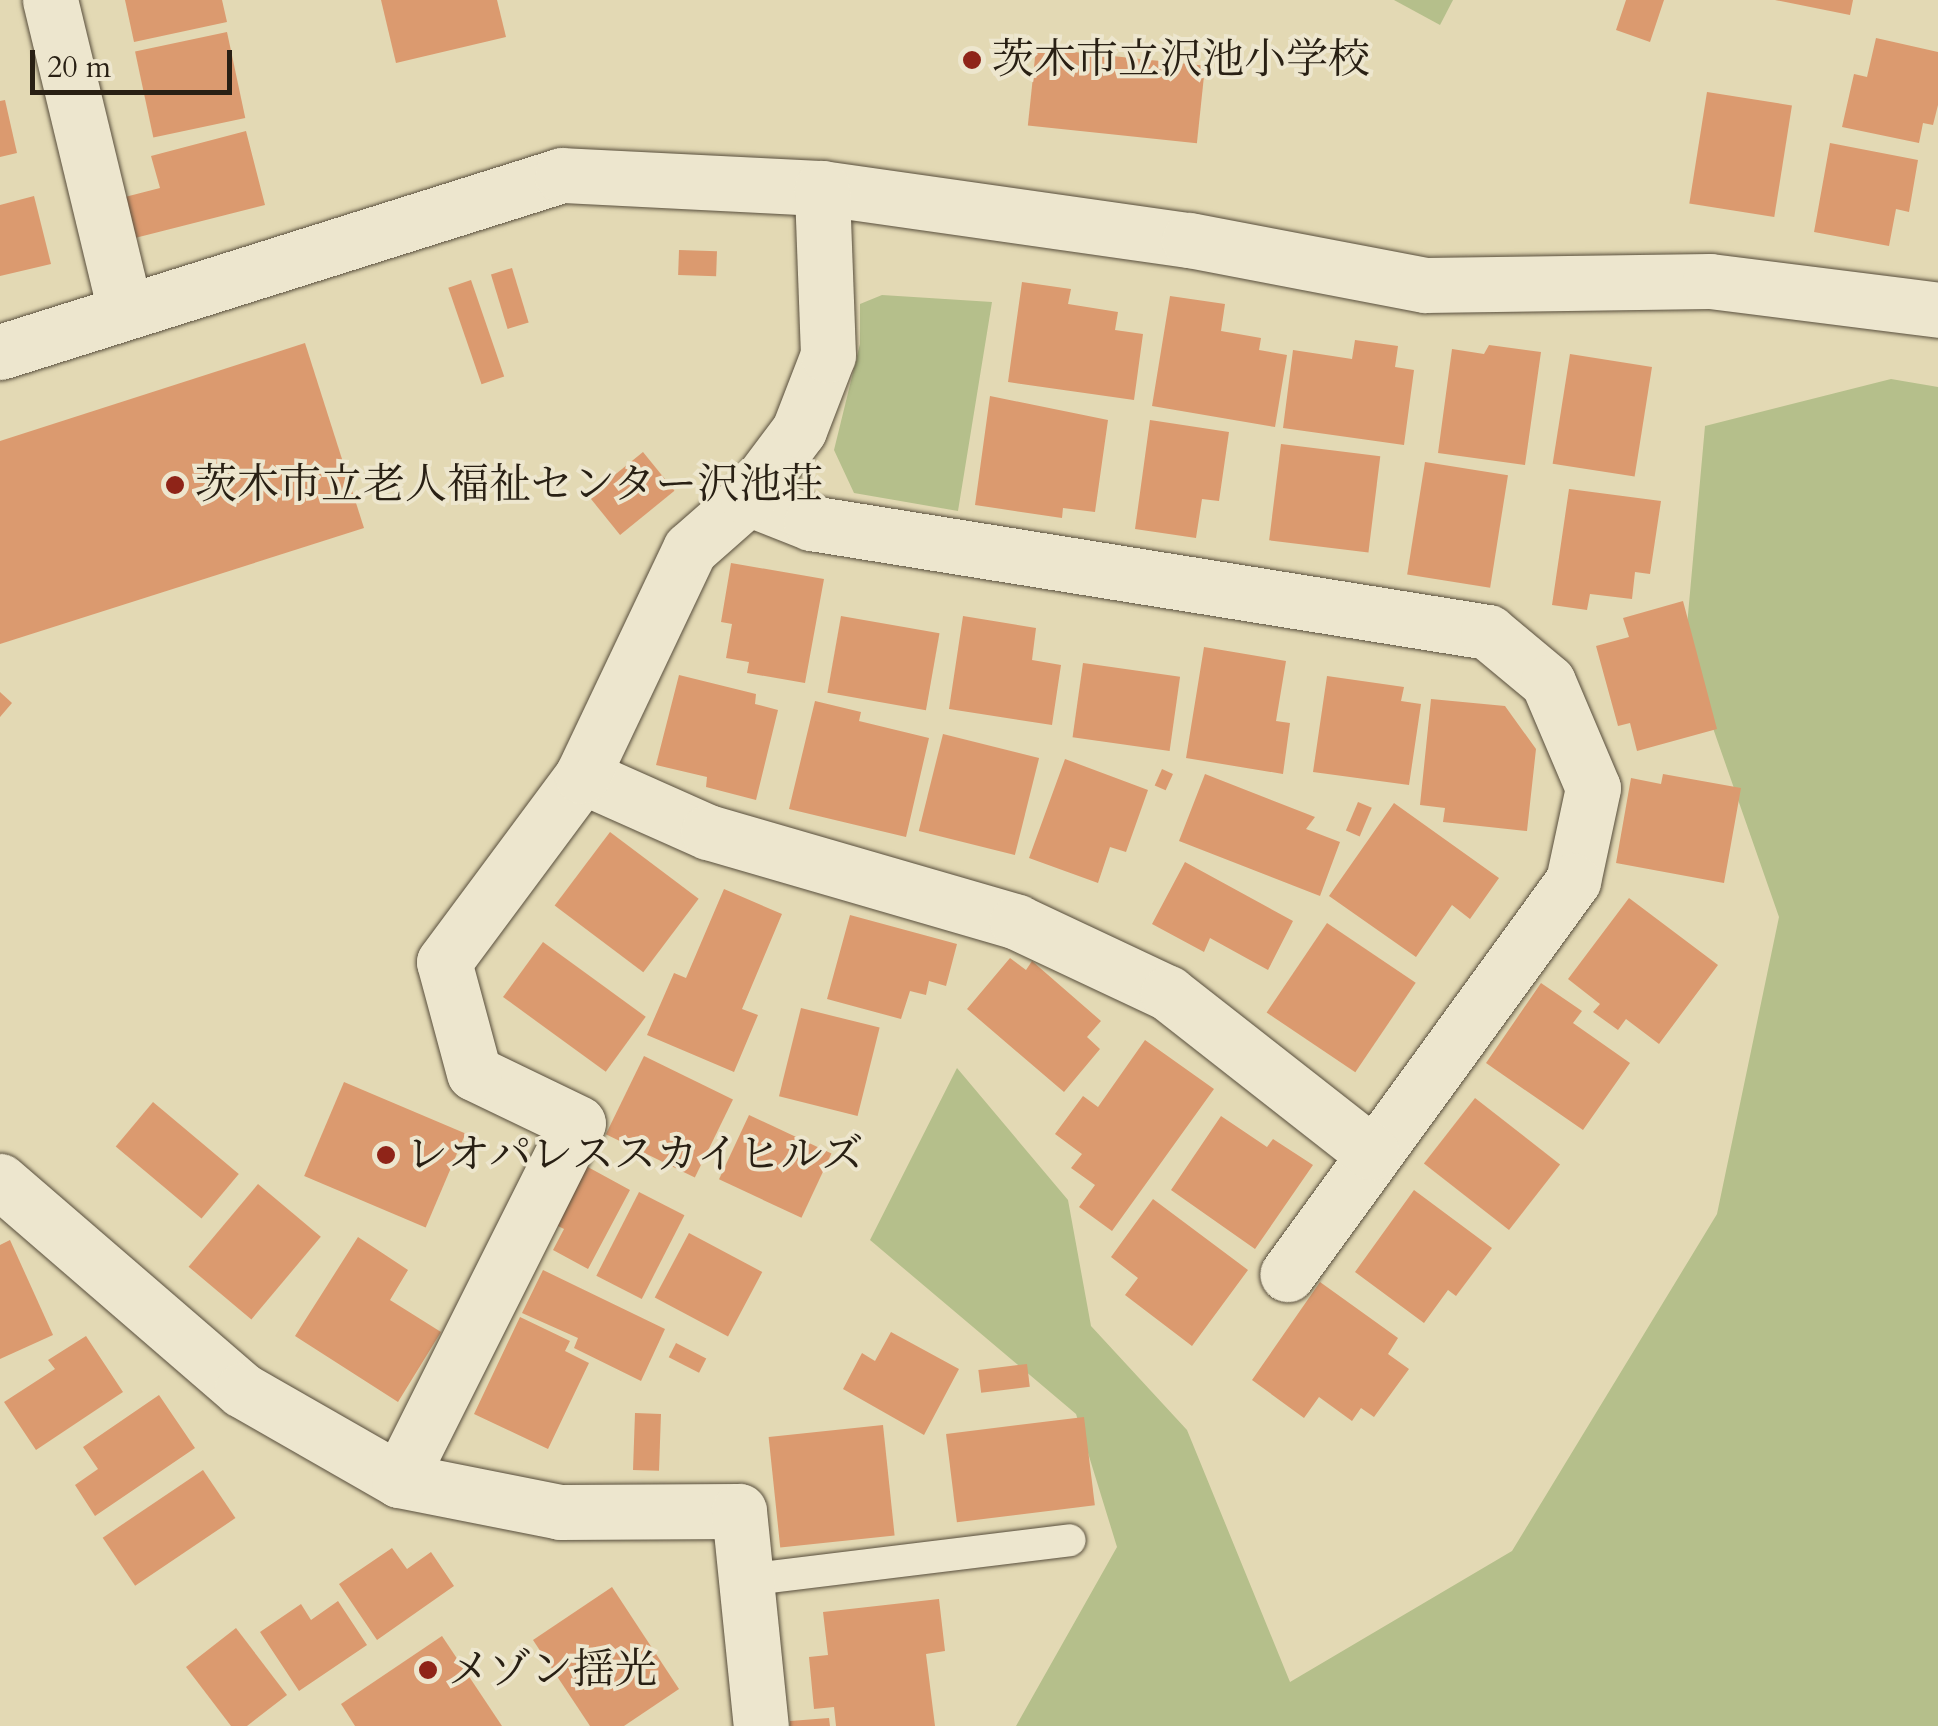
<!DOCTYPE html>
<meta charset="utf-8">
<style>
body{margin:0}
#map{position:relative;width:1938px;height:1726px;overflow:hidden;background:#e3d9b4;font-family:Cardo,"Noto Serif JP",serif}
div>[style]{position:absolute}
.green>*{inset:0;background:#b5bf8b}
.building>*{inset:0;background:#db9a6f;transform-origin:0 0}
.roads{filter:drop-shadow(0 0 2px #584e3c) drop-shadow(0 0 2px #584e3c)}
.lane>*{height:32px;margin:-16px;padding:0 16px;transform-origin:16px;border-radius:16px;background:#ede6ce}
.street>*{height:55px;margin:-27.5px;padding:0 27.5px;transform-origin:27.5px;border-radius:27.5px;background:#ede6ce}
.dots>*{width:28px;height:28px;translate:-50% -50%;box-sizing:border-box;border:5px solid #ede6ce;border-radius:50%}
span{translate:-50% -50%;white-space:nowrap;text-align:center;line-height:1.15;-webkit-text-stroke:8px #ede6ce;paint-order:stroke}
.poi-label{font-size:42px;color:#292014}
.left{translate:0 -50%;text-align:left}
.scale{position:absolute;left:30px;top:50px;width:202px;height:45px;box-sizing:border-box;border:5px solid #292014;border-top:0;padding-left:12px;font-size:30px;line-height:35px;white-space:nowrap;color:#292014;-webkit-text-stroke:8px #ede6ce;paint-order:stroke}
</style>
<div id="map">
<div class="green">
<div style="clip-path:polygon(1394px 0,1453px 0,1440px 25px)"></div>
<div style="clip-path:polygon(882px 295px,992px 302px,958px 511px,854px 493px,834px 450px,860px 344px,860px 304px)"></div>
<div style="clip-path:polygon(1891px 379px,1938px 387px,1938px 1726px,1016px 1726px,1117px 1547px,1076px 1414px,870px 1240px,957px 1068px,1068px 1200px,1091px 1326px,1187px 1430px,1290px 1682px,1512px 1551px,1717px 1214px,1779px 917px,1685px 648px,1705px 426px)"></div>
</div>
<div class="building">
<div style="clip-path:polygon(125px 0,222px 0,227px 22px,134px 42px)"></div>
<div style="clip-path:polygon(381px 0,497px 0,506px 37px,396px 63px)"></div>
<div style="clip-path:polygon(1626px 0,1664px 0,1650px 42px,1616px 30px)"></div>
<div style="clip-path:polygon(1775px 0,1853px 0,1850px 15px)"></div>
<div style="left:227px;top:32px;width:88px;height:94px;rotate:78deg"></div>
<div style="clip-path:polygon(1876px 38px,1938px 52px,1938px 105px,1933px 125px,1923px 123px,1919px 143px,1842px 127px,1854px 74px,1867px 77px)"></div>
<div style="left:1036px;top:48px;width:170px;height:78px;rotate:6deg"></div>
<div style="left:1707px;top:92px;width:86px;height:113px;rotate:9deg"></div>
<div style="clip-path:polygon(5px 100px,17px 153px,0 157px,0 101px)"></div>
<div style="clip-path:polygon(246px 131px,265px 205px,135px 238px,125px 197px,160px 188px,151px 156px)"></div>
<div style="clip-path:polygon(1830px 143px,1918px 160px,1909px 212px,1896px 209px,1889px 246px,1814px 232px)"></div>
<div style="clip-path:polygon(34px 196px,51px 264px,0 276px,0 205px)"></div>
<div style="left:679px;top:250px;width:38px;height:25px;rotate:2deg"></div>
<div style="left:512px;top:268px;width:57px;height:22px;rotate:73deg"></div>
<div style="left:471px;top:280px;width:102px;height:24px;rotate:71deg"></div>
<div style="clip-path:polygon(1022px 282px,1071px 289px,1068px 304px,1118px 312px,1115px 330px,1143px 334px,1134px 400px,1008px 382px)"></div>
<div style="clip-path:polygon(1170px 296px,1225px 304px,1221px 331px,1261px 338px,1259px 350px,1287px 355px,1275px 427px,1152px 406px)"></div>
<div style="clip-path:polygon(1355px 340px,1398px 346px,1395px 367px,1414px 370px,1404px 445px,1283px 428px,1293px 350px,1352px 359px)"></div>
<div style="clip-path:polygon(305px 343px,364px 528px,0 644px,0 441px)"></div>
<div style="clip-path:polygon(1489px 345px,1541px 352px,1525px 465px,1438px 453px,1452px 349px,1484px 354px)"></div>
<div style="left:1570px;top:354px;width:83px;height:111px;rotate:9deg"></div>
<div style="clip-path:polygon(990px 396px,1108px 420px,1095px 512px,1063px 508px,1062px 518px,975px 505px)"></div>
<div style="clip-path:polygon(1150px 420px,1229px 432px,1219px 501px,1202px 499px,1196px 538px,1135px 529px)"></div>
<div style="left:1281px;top:444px;width:100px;height:97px;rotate:7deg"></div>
<div style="left:643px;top:452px;width:50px;height:70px;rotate:51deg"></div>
<div style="left:1425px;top:462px;width:84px;height:114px;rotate:9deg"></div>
<div style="clip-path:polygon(1569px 489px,1661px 501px,1650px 574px,1635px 572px,1632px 599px,1590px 594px,1587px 610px,1552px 605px)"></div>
<div style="clip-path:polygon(731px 563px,824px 579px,805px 683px,747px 673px,749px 662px,726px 658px,732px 624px,721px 622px)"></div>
<div style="clip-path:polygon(1683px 601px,1717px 729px,1637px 751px,1630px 723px,1618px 726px,1596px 646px,1629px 637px,1623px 618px)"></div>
<div style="left:841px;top:616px;width:100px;height:78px;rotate:10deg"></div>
<div style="clip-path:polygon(963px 616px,1036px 628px,1032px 660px,1061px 665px,1052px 725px,949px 709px)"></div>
<div style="clip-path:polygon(1204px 647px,1286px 661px,1276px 721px,1290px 723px,1283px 774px,1186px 758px)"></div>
<div style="left:1083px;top:663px;width:98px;height:75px;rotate:8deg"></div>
<div style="clip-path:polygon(679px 675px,756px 694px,755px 704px,778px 710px,756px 800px,706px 787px,707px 777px,656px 765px)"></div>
<div style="clip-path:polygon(1327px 676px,1404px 687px,1401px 701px,1421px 704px,1409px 785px,1313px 772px)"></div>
<div style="clip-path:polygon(0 692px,12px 703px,0 717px)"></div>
<div style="clip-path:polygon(1431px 699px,1505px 706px,1536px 749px,1527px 831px,1443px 822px,1445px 808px,1420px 805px)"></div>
<div style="clip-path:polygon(815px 701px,861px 712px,859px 721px,929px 738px,906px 837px,789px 809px)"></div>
<div style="left:943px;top:734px;width:99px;height:100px;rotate:14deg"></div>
<div style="clip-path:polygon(1065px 759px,1148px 790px,1126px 852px,1110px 847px,1098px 883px,1029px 858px)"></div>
<div style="left:1162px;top:769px;width:12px;height:18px;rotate:24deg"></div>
<div style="clip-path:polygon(1205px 774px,1315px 817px,1306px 829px,1340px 842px,1320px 896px,1179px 841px)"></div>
<div style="clip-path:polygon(1663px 774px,1741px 788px,1724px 883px,1616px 863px,1631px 778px,1661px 784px)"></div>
<div style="left:1358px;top:802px;width:15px;height:31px;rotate:23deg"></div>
<div style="clip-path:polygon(1394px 803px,1499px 878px,1470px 919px,1452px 905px,1416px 957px,1329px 896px)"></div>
<div style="left:610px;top:832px;width:111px;height:92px;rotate:37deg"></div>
<div style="clip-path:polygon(1185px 862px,1293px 921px,1268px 970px,1210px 938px,1204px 952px,1152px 924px)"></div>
<div style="clip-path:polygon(724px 889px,782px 914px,742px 1009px,758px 1015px,734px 1072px,647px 1035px,674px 973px,686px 978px)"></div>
<div style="clip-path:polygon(1629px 898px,1718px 965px,1659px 1044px,1626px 1019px,1618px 1030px,1593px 1012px,1600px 1004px,1568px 979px)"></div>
<div style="clip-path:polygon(850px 915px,957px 944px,946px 986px,929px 981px,926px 995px,910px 991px,901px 1019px,827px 999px)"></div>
<div style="left:1327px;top:923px;width:107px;height:108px;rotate:34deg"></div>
<div style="left:543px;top:942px;width:127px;height:68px;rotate:36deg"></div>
<div style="clip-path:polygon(1010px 958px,1026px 970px,1032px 961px,1101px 1021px,1087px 1037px,1100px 1049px,1064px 1092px,967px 1009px)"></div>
<div style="clip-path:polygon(1541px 983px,1582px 1011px,1573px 1023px,1630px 1063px,1583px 1130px,1486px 1063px)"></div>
<div style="left:801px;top:1008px;width:81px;height:91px;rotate:14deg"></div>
<div style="clip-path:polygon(1145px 1040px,1214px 1089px,1112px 1231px,1079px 1207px,1095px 1185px,1071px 1168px,1082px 1154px,1055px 1134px,1083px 1096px,1098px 1107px)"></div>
<div style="left:644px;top:1056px;width:99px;height:87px;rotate:26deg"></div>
<div style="left:344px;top:1082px;width:132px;height:102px;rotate:23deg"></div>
<div style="left:1475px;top:1098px;width:108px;height:83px;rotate:38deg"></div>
<div style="left:153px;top:1102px;width:112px;height:58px;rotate:40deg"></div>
<div style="left:749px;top:1115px;width:91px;height:71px;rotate:25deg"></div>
<div style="clip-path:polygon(1221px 1116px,1267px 1147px,1273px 1139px,1313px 1165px,1255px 1249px,1171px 1190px)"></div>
<div style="clip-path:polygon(586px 1166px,630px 1190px,588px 1269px,553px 1250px,564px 1229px,554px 1224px)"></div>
<div style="left:258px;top:1184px;width:82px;height:108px;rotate:40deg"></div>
<div style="clip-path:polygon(1414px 1190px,1492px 1248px,1456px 1296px,1448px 1290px,1424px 1323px,1355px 1272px)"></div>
<div style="left:639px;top:1192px;width:51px;height:94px;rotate:27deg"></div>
<div style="clip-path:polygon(1153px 1199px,1248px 1270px,1192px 1346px,1125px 1295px,1138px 1278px,1111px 1257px)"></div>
<div style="left:689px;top:1233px;width:83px;height:73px;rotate:28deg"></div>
<div style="clip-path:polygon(358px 1237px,408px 1270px,390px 1300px,441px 1332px,398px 1402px,295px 1336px)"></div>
<div style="clip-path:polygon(10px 1240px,53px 1335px,0 1359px,0 1245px)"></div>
<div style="clip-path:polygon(543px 1270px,665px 1329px,641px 1381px,574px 1348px,578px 1338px,522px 1313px)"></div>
<div style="clip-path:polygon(1320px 1282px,1398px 1338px,1388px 1354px,1409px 1369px,1374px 1417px,1361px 1408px,1352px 1421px,1319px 1397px,1304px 1418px,1252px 1380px)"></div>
<div style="clip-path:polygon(520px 1317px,570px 1341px,565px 1351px,589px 1363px,548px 1449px,474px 1414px)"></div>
<div style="clip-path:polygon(891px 1332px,959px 1369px,924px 1435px,843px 1389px,862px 1353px,875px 1361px)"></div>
<div style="clip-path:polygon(86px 1336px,123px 1392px,36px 1450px,4px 1402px,55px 1369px,48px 1360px)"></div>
<div style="left:676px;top:1343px;width:34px;height:16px;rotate:27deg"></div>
<div style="left:1027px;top:1364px;width:23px;height:49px;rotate:83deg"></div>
<div style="clip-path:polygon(159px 1395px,195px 1448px,95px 1516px,75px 1485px,98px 1469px,83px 1447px)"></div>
<div style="left:635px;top:1413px;width:26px;height:57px;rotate:2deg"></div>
<div style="left:1084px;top:1417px;width:89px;height:139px;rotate:83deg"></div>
<div style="left:883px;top:1425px;width:111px;height:115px;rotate:84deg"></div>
<div style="left:203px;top:1470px;width:58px;height:121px;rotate:56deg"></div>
<div style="clip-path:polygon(392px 1548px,407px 1569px,431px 1552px,454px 1586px,377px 1640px,339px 1584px)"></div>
<div style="clip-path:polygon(612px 1587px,679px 1689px,624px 1726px,590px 1726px,533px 1640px)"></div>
<div style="clip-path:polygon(939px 1599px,945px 1651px,926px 1654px,935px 1726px,836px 1726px,834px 1707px,814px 1709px,809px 1657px,828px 1655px,823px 1612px)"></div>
<div style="clip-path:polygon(338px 1601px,367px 1645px,299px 1691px,260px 1632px,301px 1604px,311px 1620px)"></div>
<div style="clip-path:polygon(236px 1628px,287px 1695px,247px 1726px,231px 1726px,186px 1667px)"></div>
<div style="clip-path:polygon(442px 1636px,502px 1726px,355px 1726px,341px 1704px)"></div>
<div style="clip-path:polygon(829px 1718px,830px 1726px,790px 1726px,790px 1721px)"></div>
</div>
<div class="roads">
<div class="lane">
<div style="left:746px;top:1580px;width:326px;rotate:-7deg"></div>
</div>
<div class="street">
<div style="left:50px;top:0;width:319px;rotate:76.4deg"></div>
<div style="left:0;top:352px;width:589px;rotate:-17.48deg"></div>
<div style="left:562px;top:175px;width:260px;rotate:2.9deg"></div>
<div style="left:822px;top:188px;width:371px;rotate:8.1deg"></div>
<div style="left:1189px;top:240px;width:240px;rotate:10.8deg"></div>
<div style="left:1425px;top:285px;width:285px;rotate:-0.8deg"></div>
<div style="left:1710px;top:281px;width:230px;rotate:7.2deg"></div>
<div style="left:748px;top:498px;width:68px;rotate:21.6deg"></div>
<div style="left:811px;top:523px;width:686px;rotate:9.15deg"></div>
<div style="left:1488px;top:632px;width:78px;rotate:39.8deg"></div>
<div style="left:1548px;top:682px;width:115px;rotate:67deg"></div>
<div style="left:1593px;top:788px;width:95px;rotate:102.1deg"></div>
<div style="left:1573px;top:881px;width:486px;rotate:126deg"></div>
<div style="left:582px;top:776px;width:138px;rotate:24deg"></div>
<div style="left:708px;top:832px;width:322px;rotate:16.2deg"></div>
<div style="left:1017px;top:922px;width:167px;rotate:25.2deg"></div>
<div style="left:1168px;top:993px;width:258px;rotate:38.1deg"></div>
<div style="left:0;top:1181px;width:320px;rotate:40.8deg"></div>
<div style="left:242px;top:1390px;width:181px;rotate:29.8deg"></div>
<div style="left:399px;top:1480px;width:164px;rotate:11.2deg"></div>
<div style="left:560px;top:1512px;width:179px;rotate:-0.3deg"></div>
<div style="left:739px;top:1511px;width:216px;rotate:84.2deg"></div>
<div style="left:399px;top:1480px;width:399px;rotate:-63.4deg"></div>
<div style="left:578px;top:1123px;width:115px;rotate:-154.3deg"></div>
<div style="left:474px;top:1073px;width:115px;rotate:-105.1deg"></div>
<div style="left:444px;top:962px;width:232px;rotate:-53.4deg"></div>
<div style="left:582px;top:776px;width:251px;rotate:-64.6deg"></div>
<div style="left:690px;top:549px;width:77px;rotate:-41.3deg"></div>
<div style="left:748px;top:498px;width:85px;rotate:-53.1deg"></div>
<div style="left:799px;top:430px;width:80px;rotate:-68.9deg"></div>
<div style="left:828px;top:355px;width:167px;rotate:-92.1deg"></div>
</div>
</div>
<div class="dots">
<div style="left:972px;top:60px;background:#8f2418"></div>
<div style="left:175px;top:485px;background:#8f2418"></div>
<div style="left:386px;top:1155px;background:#8f2418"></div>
<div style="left:428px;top:1670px;background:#8f2418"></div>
</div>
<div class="poi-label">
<span class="left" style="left:992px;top:60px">茨木市立沢池小学校</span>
<span class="left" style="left:195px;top:485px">茨木市立老人福祉センター沢池荘</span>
<span class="left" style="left:406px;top:1155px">レオパレススカイヒルズ</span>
<span class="left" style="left:448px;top:1670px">メゾン揺光</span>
</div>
<div class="scale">20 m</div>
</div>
